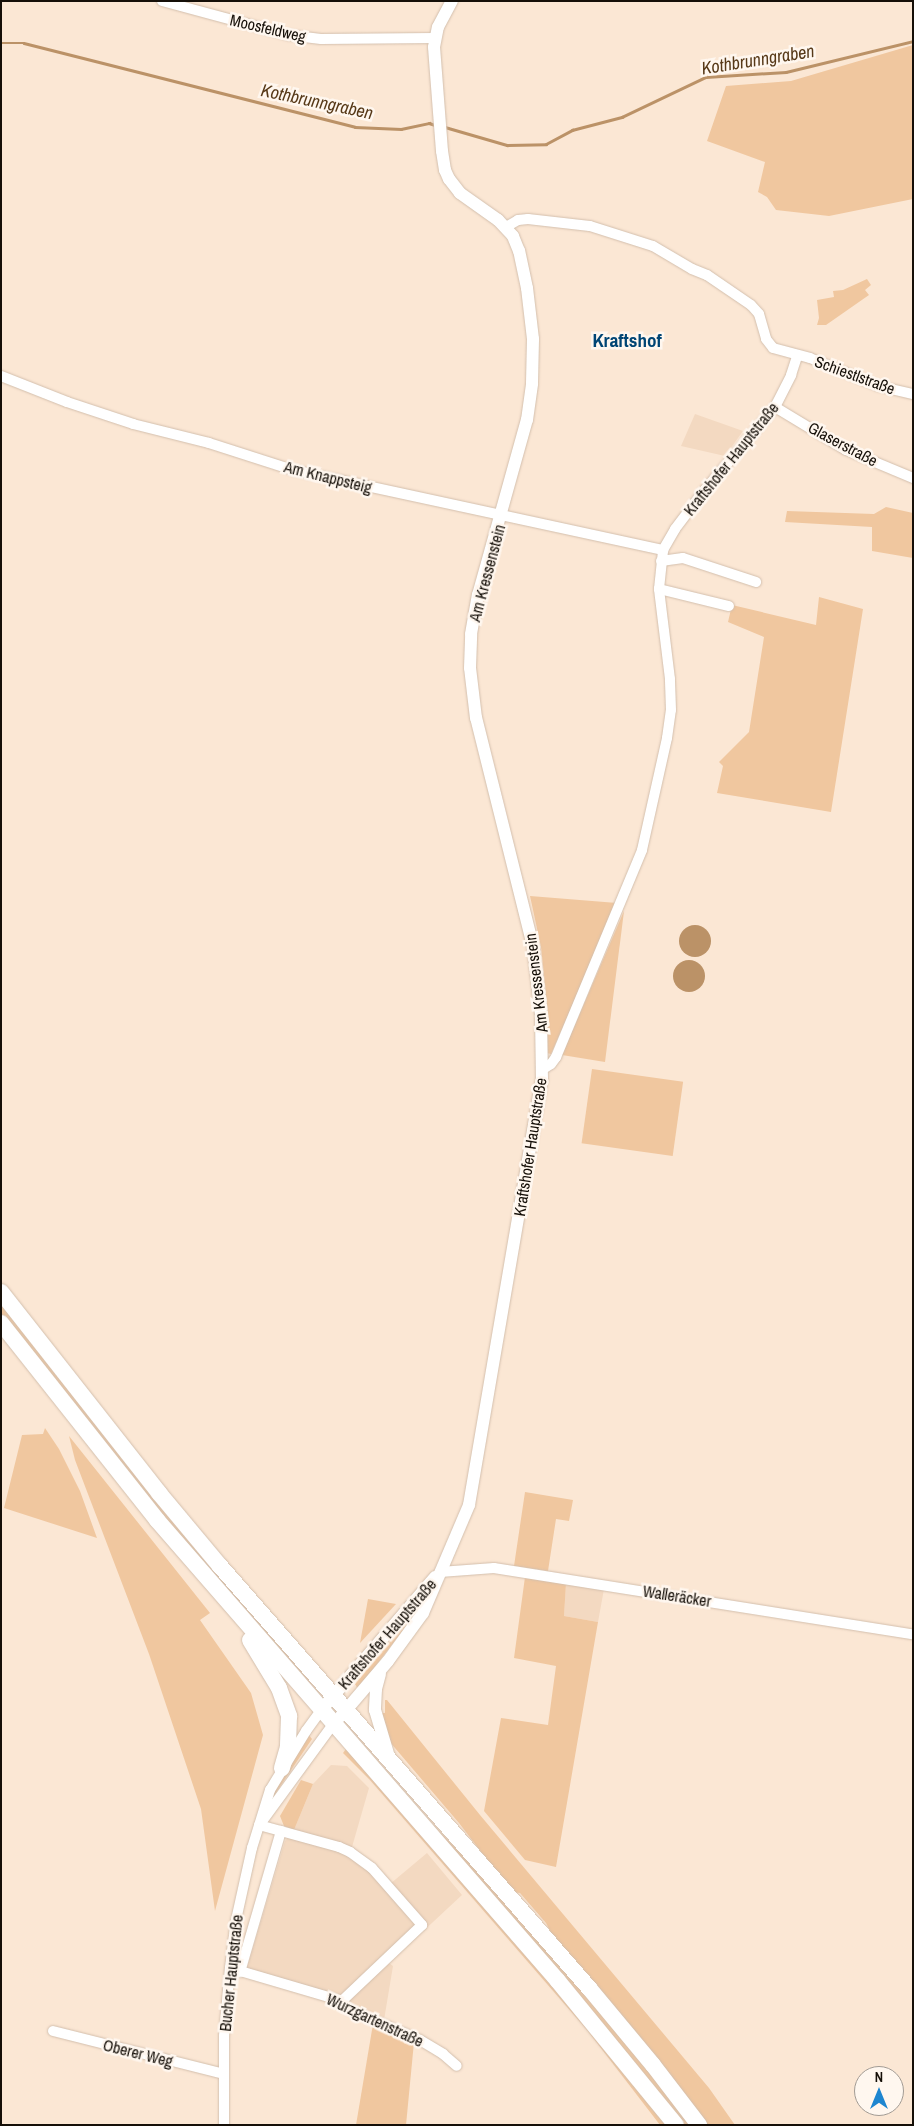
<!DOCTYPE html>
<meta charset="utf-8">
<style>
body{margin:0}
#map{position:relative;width:914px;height:2126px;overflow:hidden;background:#fbe7d4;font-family:"Archivo Narrow",sans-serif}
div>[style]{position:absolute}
.built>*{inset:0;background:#f3d9c1}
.green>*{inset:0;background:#f0c79f;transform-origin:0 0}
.water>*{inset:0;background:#bb9267}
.round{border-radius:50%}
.stream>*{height:2.5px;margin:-1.25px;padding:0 1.25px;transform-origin:1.25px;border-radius:1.25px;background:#bb9267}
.roads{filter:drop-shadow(0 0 1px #d3bfad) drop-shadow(0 0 1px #d3bfad)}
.minor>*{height:10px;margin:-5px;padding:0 5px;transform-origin:5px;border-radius:5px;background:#fff}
.tertiary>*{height:12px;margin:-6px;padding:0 6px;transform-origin:6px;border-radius:6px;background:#fff}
.primary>*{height:16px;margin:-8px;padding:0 8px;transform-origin:8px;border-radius:8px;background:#fff}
span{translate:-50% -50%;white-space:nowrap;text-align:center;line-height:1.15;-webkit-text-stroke:5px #fff7ef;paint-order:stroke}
.street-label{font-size:16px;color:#150f08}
.water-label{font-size:18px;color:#573918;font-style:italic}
.quarter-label{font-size:19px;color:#004574;font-weight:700}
.frame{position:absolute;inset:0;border:2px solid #150f08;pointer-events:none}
.north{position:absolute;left:854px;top:2066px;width:50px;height:50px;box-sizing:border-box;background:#fff7ef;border:1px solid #a19a93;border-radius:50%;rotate:0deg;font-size:14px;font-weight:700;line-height:20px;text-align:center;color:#150f08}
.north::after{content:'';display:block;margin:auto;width:18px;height:22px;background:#1e86d0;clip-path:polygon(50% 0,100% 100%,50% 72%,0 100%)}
</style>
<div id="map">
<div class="built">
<div style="clip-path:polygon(695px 414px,743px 431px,725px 456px,681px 446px)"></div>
<div style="clip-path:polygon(566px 1584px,604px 1589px,598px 1622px,564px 1616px)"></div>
<div style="clip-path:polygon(331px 1765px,347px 1766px,369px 1788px,352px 1847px,390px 1884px,427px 1853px,462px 1895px,389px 1963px,393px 1966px,384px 2020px,247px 1968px,285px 1841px,294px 1830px,313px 1784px)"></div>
</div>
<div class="green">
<div style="clip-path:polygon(913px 45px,913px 199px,829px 216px,776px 210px,767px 197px,758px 192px,765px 162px,707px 141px,726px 86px,791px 81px)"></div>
<div style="clip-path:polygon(867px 279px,871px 285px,865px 290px,869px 295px,826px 325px,817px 325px,819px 318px,817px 300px,834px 297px,833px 291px,843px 290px)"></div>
<div style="clip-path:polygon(886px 507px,913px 513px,913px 558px,872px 551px,872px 527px,785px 522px,787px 511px,874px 514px)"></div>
<div style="clip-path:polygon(819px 597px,863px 609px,831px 812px,717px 793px,723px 766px,719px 762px,749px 732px,764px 637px,728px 622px,732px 605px,816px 625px)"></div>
<div style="clip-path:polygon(530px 896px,617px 903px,551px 1054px,547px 1053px,546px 993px,541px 947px)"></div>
<div style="clip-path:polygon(624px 911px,605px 1062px,562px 1055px)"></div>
<div style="left:592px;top:1069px;width:92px;height:75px;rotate:8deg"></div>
<div style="clip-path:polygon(1px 1302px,313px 1680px,311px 1684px,244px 1607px,196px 1558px,1px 1316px)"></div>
<div style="clip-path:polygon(45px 1428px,59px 1449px,80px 1491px,97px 1538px,4px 1508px,22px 1435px,43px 1434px)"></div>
<div style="clip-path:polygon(69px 1436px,210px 1613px,200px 1620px,251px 1693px,263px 1735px,215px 1911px,201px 1809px,149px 1654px,75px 1460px)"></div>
<div style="clip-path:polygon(525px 1492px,573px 1500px,569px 1521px,556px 1519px,548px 1571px,514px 1566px)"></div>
<div style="clip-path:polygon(525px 1577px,566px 1584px,564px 1616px,598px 1622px,556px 1867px,525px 1860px,484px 1811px,501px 1718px,548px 1725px,556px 1666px,514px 1658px)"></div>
<div style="clip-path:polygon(368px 1599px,396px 1604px,360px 1643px)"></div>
<div style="clip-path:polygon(410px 1618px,410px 1621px,358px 1689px,355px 1684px)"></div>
<div style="clip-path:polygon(385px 1700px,387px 1700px,480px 1815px,709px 2088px,735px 2125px,705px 2125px,557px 1944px,546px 1923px,520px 1893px,512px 1892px,459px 1823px,389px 1741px,379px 1713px,385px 1713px)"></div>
<div style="clip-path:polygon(308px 1734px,312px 1739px,273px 1797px,272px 1796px)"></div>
<div style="clip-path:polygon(346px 1749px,508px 1932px,669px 2125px,660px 2125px,587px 2030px,370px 1780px,343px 1753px)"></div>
<div style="clip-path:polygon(301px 1780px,313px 1784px,294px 1830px,284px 1826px,280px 1816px)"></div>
<div style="clip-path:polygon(432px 1824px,494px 1887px,576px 1981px,692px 2125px,681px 2125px)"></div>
<div style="clip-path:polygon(373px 2024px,414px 2042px,406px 2125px,356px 2125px)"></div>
</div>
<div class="water">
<div class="round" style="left:679px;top:925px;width:32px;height:32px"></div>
<div class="round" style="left:673px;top:960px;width:32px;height:32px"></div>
</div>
<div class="stream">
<div style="left:1px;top:43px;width:23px"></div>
<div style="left:24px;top:43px;width:341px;rotate:14.2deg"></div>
<div style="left:355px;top:127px;width:46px;rotate:2.5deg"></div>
<div style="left:401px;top:129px;width:29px;rotate:-12deg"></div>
<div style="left:429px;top:123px;width:6px;rotate:18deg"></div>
<div style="left:445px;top:127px;width:65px;rotate:16.2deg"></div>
<div style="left:507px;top:145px;width:39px;rotate:-1deg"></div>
<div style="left:546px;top:144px;width:30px;rotate:-28deg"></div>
<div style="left:572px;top:130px;width:52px;rotate:-14.6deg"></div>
<div style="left:622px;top:117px;width:93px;rotate:-25.5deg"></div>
<div style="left:706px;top:77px;width:80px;rotate:-3.6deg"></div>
<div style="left:786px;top:72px;width:131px;rotate:-13.7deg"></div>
</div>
<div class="roads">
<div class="minor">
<div style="left:162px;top:1px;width:131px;rotate:15.1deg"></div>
<div style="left:288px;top:35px;width:33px;rotate:7deg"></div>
<div style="left:321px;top:39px;width:114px;rotate:-0.5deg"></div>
<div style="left:506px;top:227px;width:14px;rotate:-30deg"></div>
<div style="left:518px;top:220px;width:10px;rotate:-6deg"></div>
<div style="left:528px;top:219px;width:62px;rotate:6.4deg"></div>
<div style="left:590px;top:226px;width:66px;rotate:17.6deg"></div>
<div style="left:653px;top:246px;width:45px;rotate:30.5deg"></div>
<div style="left:692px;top:269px;width:16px;rotate:22deg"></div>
<div style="left:707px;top:275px;width:53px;rotate:34.3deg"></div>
<div style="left:751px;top:305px;width:12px;rotate:48deg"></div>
<div style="left:759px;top:314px;width:26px;rotate:74deg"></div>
<div style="left:766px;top:339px;width:11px;rotate:52deg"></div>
<div style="left:773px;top:348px;width:38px;rotate:15deg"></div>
<div style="left:810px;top:358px;width:74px;rotate:22.4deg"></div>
<div style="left:878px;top:386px;width:36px;rotate:13deg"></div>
<div style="left:1px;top:376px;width:71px;rotate:21.5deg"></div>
<div style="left:67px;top:402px;width:70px;rotate:18.4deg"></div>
<div style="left:133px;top:424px;width:78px;rotate:14deg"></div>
<div style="left:209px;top:443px;width:88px;rotate:17.8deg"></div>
<div style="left:293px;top:470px;width:379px;rotate:12.2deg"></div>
<div style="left:775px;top:407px;width:83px;rotate:31.2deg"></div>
<div style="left:846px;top:450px;width:73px;rotate:22.7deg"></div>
<div style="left:661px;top:561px;width:22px;rotate:-8deg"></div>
<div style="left:683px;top:558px;width:77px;rotate:18.2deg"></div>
<div style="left:659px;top:589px;width:72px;rotate:13.7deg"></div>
<div style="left:543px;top:1069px;width:9px;rotate:-32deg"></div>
<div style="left:551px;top:1064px;width:9px;rotate:-54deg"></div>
<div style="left:556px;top:1057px;width:224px;rotate:-67.4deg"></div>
<div style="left:642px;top:850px;width:115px;rotate:-77.4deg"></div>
<div style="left:667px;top:738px;width:28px;rotate:-82deg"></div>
<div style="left:671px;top:710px;width:31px;rotate:-92deg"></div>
<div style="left:670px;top:679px;width:91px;rotate:-97deg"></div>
<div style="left:659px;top:589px;width:39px;rotate:-84deg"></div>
<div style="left:663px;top:550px;width:24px;rotate:-60deg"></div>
<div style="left:675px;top:529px;width:48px;rotate:-52.7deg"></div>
<div style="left:704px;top:491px;width:110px;rotate:-49.8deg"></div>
<div style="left:775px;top:407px;width:36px;rotate:-63deg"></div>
<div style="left:791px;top:375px;width:20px;rotate:-72deg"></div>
<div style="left:440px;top:1572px;width:54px;rotate:-4.2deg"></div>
<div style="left:494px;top:1568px;width:424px;rotate:9deg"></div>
<div style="left:263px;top:1820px;width:120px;rotate:-53.8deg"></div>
<div style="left:259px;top:1825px;width:83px;rotate:15.4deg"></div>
<div style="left:339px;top:1847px;width:12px;rotate:24deg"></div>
<div style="left:350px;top:1852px;width:27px;rotate:36deg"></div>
<div style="left:372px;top:1868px;width:76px;rotate:48.7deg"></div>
<div style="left:422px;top:1925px;width:110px;rotate:136.5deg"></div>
<div style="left:230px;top:1968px;width:117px;rotate:16.4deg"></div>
<div style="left:342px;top:2001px;width:10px;rotate:53deg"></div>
<div style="left:348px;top:2009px;width:78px;rotate:23.3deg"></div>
<div style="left:420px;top:2040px;width:27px;rotate:31deg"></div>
<div style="left:443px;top:2054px;width:18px;rotate:41deg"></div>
<div style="left:240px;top:1972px;width:147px;rotate:-73.8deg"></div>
<div style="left:53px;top:2031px;width:176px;rotate:14.1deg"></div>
<div style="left:224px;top:2125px;width:89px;rotate:-90deg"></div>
<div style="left:224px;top:2036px;width:68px;rotate:-85deg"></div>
<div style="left:230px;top:1968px;width:48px;rotate:-82.9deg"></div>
<div style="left:236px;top:1920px;width:74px;rotate:-77.5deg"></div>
<div style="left:252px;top:1848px;width:61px;rotate:-72.8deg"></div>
<div style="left:270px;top:1790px;width:69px;rotate:-58.6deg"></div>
<div style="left:306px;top:1731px;width:27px;rotate:-54deg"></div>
</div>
<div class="tertiary">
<div style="left:380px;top:1674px;width:16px;rotate:105deg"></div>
<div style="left:376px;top:1689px;width:21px;rotate:93deg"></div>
<div style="left:375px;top:1710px;width:49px;rotate:73.4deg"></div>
<div style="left:322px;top:1709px;width:174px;rotate:-49.4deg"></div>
<div style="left:341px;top:1716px;width:72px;rotate:-49.5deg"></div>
<div style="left:388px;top:1661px;width:59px;rotate:-53.9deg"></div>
<div style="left:423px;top:1613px;width:117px;rotate:-66.9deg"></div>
<div style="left:469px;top:1505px;width:431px;rotate:-80.3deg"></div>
<div style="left:542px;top:1080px;width:66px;rotate:-90.9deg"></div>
<div style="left:541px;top:1014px;width:68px;rotate:-96.7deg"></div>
<div style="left:533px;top:946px;width:235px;rotate:-104deg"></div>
<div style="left:476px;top:718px;width:50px;rotate:-96.8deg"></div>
<div style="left:470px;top:668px;width:34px;rotate:-88deg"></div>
<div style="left:471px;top:634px;width:40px;rotate:-80deg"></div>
<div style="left:478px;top:595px;width:182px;rotate:-74.4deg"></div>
<div style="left:527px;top:420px;width:37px;rotate:-82deg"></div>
<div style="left:532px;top:383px;width:44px;rotate:-88.7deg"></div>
<div style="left:533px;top:339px;width:51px;rotate:-96.7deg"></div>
<div style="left:527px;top:288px;width:38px;rotate:-102deg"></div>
<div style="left:519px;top:251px;width:16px;rotate:-112deg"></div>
<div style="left:513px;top:236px;width:22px;rotate:-133deg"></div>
<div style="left:498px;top:220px;width:47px;rotate:-144.6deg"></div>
<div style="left:460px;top:193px;width:18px;rotate:-128deg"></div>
<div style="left:449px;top:179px;width:10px;rotate:-114deg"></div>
<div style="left:445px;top:170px;width:19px;rotate:-99deg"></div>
<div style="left:442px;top:151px;width:104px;rotate:-94.4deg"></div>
<div style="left:434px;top:47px;width:20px;rotate:-79deg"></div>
<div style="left:438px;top:27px;width:30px;rotate:-62deg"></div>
</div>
<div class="primary">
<div style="left:1px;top:1292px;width:256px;rotate:51.8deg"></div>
<div style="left:159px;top:1493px;width:95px;rotate:50.1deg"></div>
<div style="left:220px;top:1566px;width:561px;rotate:48.83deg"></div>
<div style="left:589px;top:1988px;width:100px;rotate:50.3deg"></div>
<div style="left:653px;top:2065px;width:76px;rotate:52.5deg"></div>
<div style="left:1px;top:1323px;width:251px;rotate:51.6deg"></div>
<div style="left:157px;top:1520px;width:611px;rotate:48.98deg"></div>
<div style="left:558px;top:1981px;width:186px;rotate:50.7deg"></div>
<div style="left:250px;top:1640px;width:56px;rotate:58.9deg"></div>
<div style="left:279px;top:1688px;width:30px;rotate:70deg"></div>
<div style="left:289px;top:1716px;width:31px;rotate:92deg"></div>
<div style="left:288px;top:1747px;width:22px;rotate:106deg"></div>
</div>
</div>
<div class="street-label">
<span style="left:268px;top:28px;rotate:13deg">Moosfeldweg</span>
<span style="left:855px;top:375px;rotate:20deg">Schiestlstraße</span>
<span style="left:843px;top:444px;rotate:28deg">Glaserstraße</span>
<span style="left:731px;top:459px;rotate:-51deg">Kraftshofer Hauptstraße</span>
<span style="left:328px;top:477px;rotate:14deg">Am Knappsteig</span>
<span style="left:487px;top:573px;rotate:-75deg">Am Kressenstein</span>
<span style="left:536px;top:983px;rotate:-97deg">Am Kressenstein</span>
<span style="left:530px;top:1147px;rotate:-81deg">Kraftshofer Hauptstraße</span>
<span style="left:677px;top:1596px;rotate:9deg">Walleräcker</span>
<span style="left:387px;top:1634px;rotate:-49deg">Kraftshofer Hauptstraße</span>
<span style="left:231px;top:1973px;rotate:-84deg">Bucher Hauptstraße</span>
<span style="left:375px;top:2020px;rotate:25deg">Wurzgartenstraße</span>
<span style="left:138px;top:2053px;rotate:14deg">Oberer Weg</span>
</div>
<div class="water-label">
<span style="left:758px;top:60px;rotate:-9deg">Kothbrunngraben</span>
<span style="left:317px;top:102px;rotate:12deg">Kothbrunngraben</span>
</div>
<div class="quarter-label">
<span style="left:627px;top:341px">Kraftshof</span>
</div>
<div class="frame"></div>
<div class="north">N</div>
</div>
